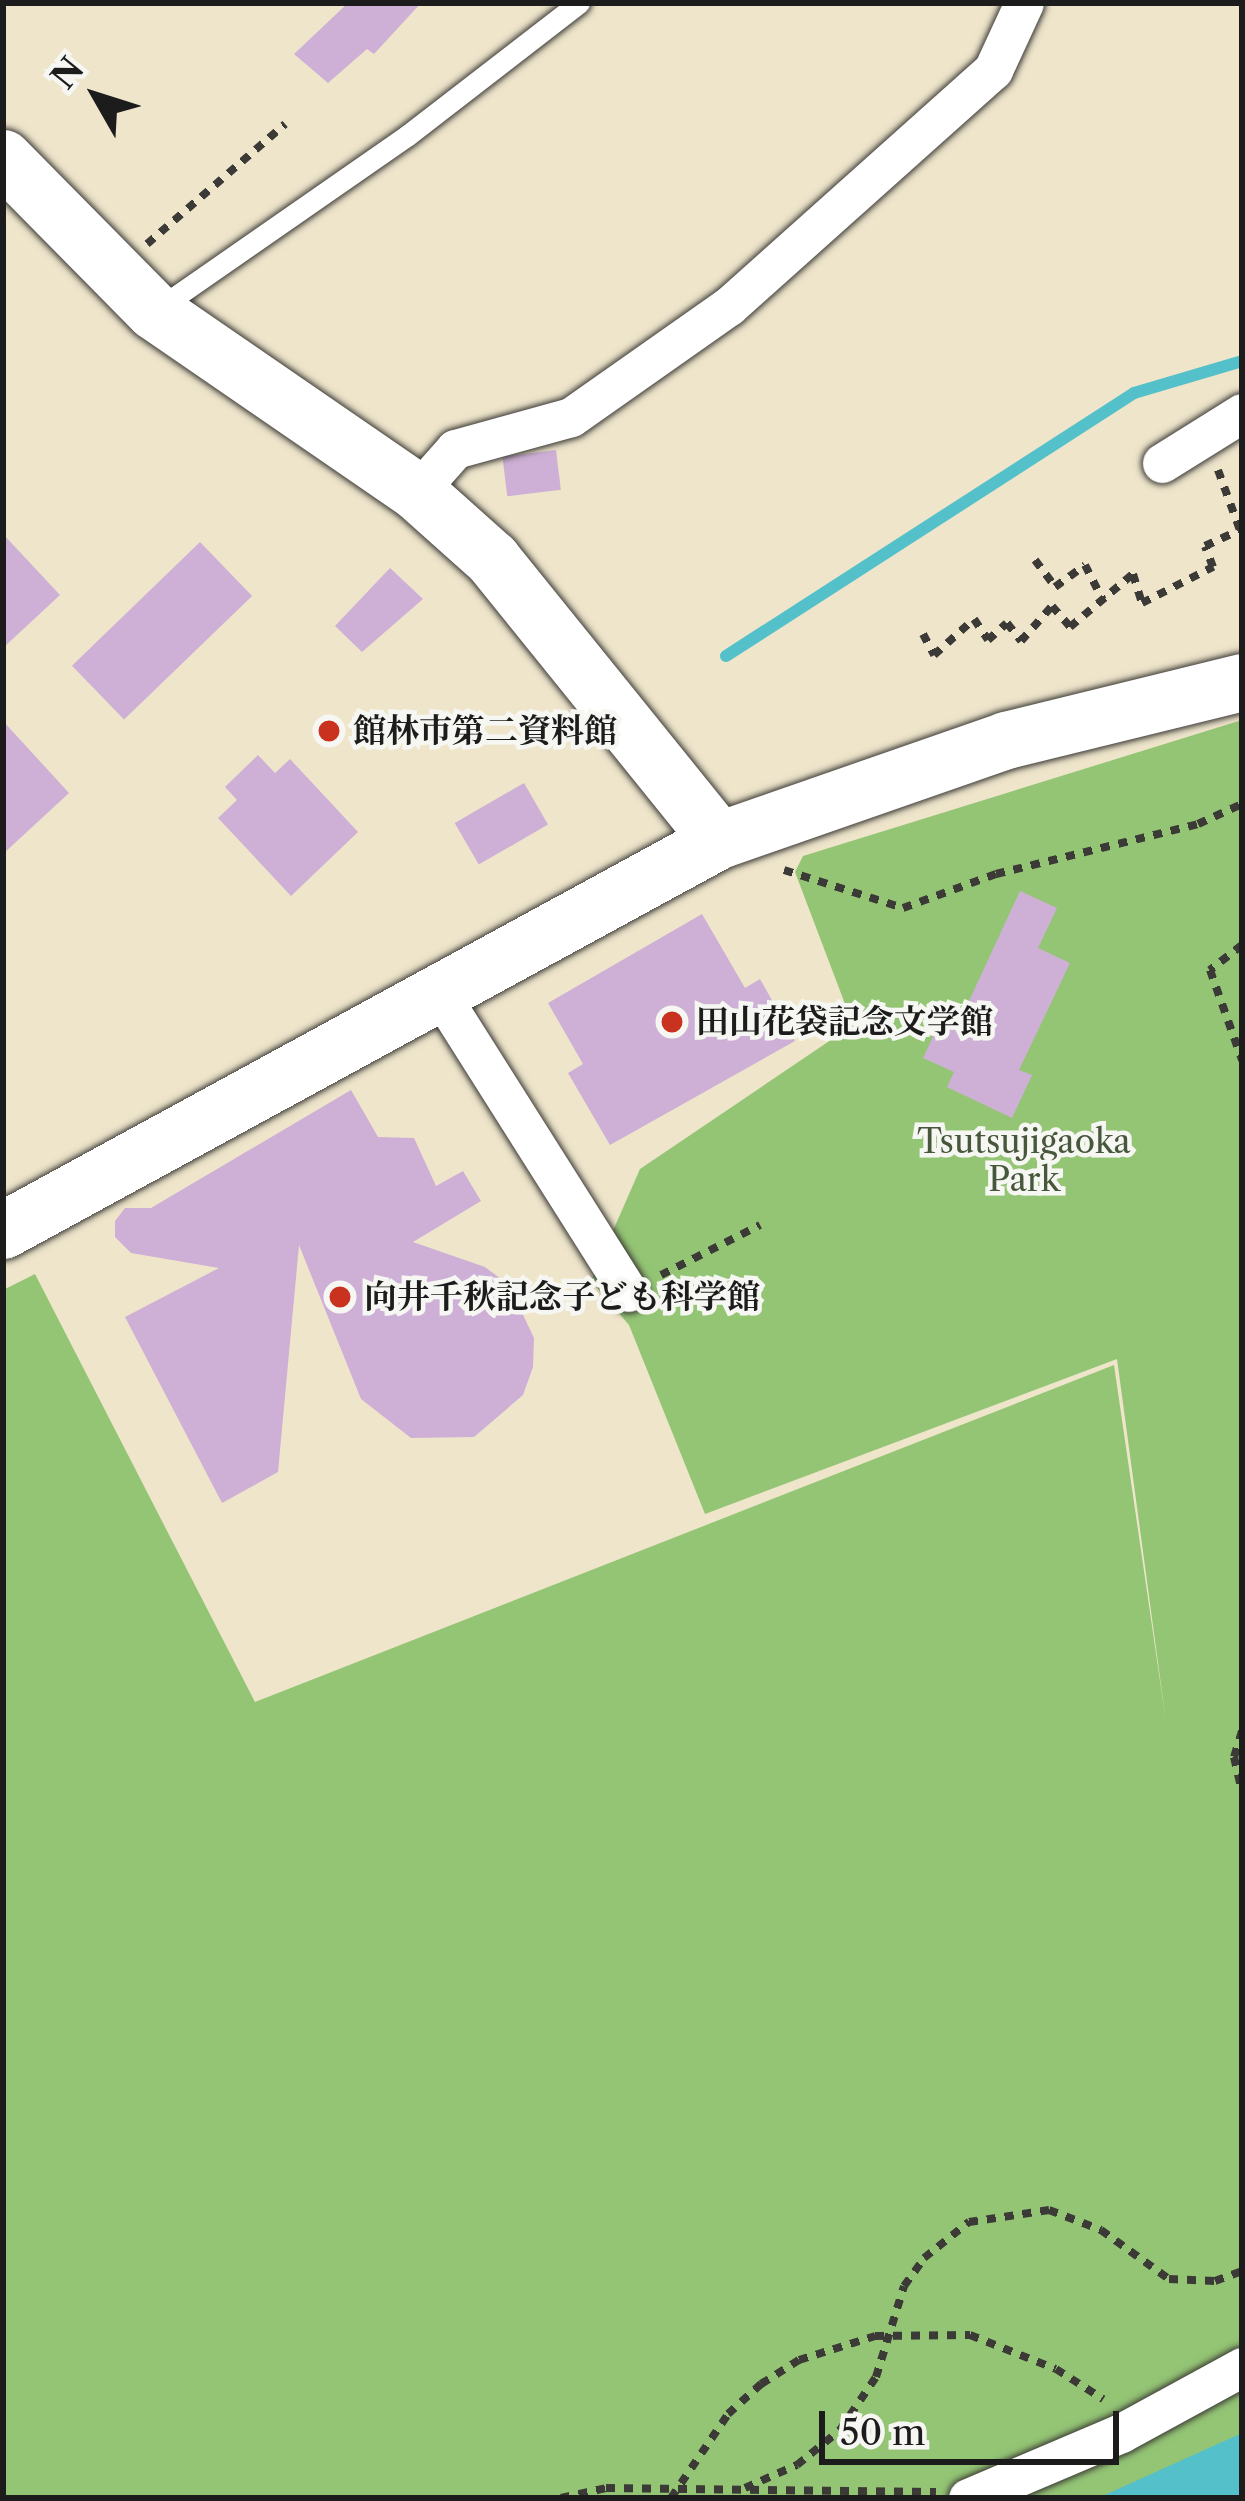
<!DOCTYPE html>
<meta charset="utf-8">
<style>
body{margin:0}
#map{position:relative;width:1245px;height:2501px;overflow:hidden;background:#eee5cb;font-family:"Libre Caslon Text","Noto Serif JP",serif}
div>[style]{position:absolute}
.green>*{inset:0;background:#94c575}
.water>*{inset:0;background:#54c1ca}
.stream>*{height:12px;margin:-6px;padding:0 6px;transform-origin:6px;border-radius:6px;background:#54c1ca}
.building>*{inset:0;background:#ceb0d6;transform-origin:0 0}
.path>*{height:8px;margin-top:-4px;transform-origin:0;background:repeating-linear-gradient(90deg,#3c3a36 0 9px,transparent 0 18px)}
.roads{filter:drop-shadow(0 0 3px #3c3a36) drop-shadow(0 0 3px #3c3a36)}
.lane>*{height:21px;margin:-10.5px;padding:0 10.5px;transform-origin:10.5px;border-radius:10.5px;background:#fff}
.street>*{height:39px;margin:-19.5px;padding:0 19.5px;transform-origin:19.5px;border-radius:19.5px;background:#fff}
.secondary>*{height:57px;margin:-28.5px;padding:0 28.5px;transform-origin:28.5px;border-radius:28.5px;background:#fff}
.dots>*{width:33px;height:33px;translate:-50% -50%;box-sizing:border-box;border:6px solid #f6f6f2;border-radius:50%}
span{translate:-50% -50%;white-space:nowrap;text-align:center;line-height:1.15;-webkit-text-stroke:9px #f6f6f2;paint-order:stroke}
.poi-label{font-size:33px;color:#1c1c1c;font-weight:700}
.left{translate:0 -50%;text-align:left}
.park-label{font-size:33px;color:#46573b}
.frame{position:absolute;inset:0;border:6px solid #1c1c1c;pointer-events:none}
.north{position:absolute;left:36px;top:36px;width:120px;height:120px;-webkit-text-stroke:9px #f6f6f2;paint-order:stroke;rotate:309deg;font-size:33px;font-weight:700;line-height:48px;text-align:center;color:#1c1c1c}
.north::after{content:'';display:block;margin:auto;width:42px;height:54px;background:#1c1c1c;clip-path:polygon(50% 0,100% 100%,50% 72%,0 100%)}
.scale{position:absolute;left:819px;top:2411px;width:300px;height:54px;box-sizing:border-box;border:6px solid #1c1c1c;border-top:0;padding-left:15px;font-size:36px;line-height:42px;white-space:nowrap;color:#1c1c1c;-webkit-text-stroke:9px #f6f6f2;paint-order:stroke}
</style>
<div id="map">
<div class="green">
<div style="clip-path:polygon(1242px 720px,1242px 2498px,3px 2498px,3px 1290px,35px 1274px,255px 1702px,1114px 1365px,1166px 1722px,1117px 1359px,705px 1514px,629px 1325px,591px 1281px,640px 1169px,853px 1025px,795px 872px,803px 856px)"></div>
</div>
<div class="water">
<div style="clip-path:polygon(1242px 2433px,1242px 2498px,1098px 2498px)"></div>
</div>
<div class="stream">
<div style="left:726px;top:656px;width:485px;rotate:-32.8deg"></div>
<div style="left:1134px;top:393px;width:113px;rotate:-16.5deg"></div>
</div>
<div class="building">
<div style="clip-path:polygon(348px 3px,421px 3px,374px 54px,367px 49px,328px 83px,294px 54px)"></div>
<div style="left:556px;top:450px;width:40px;height:54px;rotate:83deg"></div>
<div style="clip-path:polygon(3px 534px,60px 595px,3px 648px)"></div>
<div style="left:200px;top:542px;width:75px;height:178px;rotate:46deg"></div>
<div style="clip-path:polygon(390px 568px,423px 599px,362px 652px,335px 626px)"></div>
<div style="clip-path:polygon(3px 721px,69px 793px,3px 854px)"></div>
<div style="clip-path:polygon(258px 755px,275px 773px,290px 759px,358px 832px,291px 896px,218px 818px,237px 800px,225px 787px)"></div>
<div style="left:524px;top:783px;width:48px;height:80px;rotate:60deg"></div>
<div style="clip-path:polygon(1020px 891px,1057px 908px,1038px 948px,1070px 963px,1019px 1070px,1032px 1075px,1012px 1118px,947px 1087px,954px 1072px,923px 1058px,937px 1028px,948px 1034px,969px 1001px)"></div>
<div style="clip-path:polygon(702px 914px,745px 988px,760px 979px,795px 1041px,610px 1145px,568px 1073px,583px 1064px,548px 1003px)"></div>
<div style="clip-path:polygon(351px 1090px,378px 1137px,414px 1138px,436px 1186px,463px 1171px,481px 1201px,413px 1242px,485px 1267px,509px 1285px,534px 1338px,533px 1367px,523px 1395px,474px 1437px,411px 1438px,361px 1399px,299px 1245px,278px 1472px,222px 1503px,125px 1317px,219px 1268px,131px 1253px,115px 1237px,115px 1221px,125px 1208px,151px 1208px)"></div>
</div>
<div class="path">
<div style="left:147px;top:244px;width:183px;rotate:-41deg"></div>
<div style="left:1218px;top:470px;width:64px;rotate:69.9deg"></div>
<div style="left:1035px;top:560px;width:34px;rotate:53deg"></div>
<div style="left:1055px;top:587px;width:37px;rotate:-36deg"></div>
<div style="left:1085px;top:565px;width:39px;rotate:63deg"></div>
<div style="left:923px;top:634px;width:24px;rotate:62deg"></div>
<div style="left:934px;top:655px;width:54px;rotate:-42deg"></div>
<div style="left:974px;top:619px;width:25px;rotate:56deg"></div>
<div style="left:988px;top:640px;width:25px;rotate:-42deg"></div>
<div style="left:1007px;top:623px;width:23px;rotate:52deg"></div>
<div style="left:1021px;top:641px;width:47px;rotate:-48.5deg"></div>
<div style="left:1052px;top:606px;width:28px;rotate:49deg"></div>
<div style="left:1070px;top:627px;width:82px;rotate:-40.1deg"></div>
<div style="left:1133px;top:574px;width:30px;rotate:73deg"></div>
<div style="left:1142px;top:603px;width:80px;rotate:-26.9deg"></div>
<div style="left:1213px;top:567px;width:22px;rotate:-111deg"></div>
<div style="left:1205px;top:546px;width:41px;rotate:-24.7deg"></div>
<div style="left:784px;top:870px;width:125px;rotate:17.7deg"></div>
<div style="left:903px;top:908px;width:99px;rotate:-20.1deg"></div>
<div style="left:996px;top:874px;width:208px;rotate:-13.9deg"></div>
<div style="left:1198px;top:824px;width:48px;rotate:-24.4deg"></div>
<div style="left:1242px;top:945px;width:41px;rotate:142deg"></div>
<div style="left:1210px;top:970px;width:96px;rotate:70.4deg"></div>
<div style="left:661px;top:1275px;width:111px;rotate:-26.8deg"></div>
<div style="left:1242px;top:1731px;width:27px;rotate:107deg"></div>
<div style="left:1234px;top:1757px;width:35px;rotate:77deg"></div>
<div style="left:745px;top:2488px;width:57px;rotate:-23.9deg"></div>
<div style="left:797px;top:2465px;width:55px;rotate:-39.1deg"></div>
<div style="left:840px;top:2430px;width:64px;rotate:-55.8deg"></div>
<div style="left:876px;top:2377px;width:95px;rotate:-72.9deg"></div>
<div style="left:904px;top:2286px;width:34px;rotate:-54deg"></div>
<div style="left:924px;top:2258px;width:58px;rotate:-38.7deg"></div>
<div style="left:969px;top:2222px;width:81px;rotate:-8.5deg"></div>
<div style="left:1049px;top:2210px;width:56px;rotate:21deg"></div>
<div style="left:1101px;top:2230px;width:84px;rotate:35.8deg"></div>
<div style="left:1169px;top:2279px;width:46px;rotate:2.5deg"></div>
<div style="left:1215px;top:2281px;width:29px;rotate:-20deg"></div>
<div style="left:561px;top:2498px;width:46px;rotate:-12.5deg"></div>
<div style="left:606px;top:2488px;width:330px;rotate:0.7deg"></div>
<div style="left:671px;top:2498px;width:102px;rotate:-55.8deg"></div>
<div style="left:728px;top:2414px;width:45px;rotate:-42.3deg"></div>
<div style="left:761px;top:2384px;width:45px;rotate:-32.3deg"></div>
<div style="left:799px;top:2360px;width:80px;rotate:-17.5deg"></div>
<div style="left:875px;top:2336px;width:95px;rotate:-0.6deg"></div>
<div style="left:970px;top:2335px;width:92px;rotate:21.6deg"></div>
<div style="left:1056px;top:2369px;width:56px;rotate:32.6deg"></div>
</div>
<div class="roads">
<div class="lane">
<div style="left:159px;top:308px;width:303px;rotate:-34.8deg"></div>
<div style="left:408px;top:135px;width:216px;rotate:-37.7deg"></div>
</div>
<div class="street">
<div style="left:1162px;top:463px;width:94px;rotate:-32deg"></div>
<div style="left:417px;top:492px;width:57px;rotate:-48.5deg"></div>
<div style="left:455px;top:449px;width:120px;rotate:-15.4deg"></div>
<div style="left:571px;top:417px;width:193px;rotate:-35.1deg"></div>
<div style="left:729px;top:306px;width:354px;rotate:-41.8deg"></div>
<div style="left:993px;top:70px;width:74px;rotate:-65.2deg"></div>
<div style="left:438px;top:991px;width:356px;rotate:57.7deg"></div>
<div style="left:968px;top:2498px;width:166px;rotate:-23deg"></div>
<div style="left:1121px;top:2433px;width:138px;rotate:-28.6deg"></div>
</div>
<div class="secondary">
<div style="left:3px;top:158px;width:215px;rotate:45.4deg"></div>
<div style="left:154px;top:311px;width:319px;rotate:34.5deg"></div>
<div style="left:417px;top:492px;width:101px;rotate:41.8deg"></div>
<div style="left:492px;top:559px;width:361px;rotate:51.1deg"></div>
<div style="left:3px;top:1230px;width:815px;rotate:-28.58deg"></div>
<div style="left:719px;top:840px;width:304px;rotate:-19.2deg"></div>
<div style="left:1006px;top:740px;width:243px;rotate:-13.8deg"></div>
</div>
</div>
<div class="dots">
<div style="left:329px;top:731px;background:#c8321e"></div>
<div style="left:672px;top:1022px;background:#c8321e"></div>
<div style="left:340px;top:1297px;background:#c8321e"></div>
</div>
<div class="poi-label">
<span class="left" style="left:353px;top:731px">館林市第二資料館</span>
<span class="left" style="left:696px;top:1022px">田山花袋記念文学館</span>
<span class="left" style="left:364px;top:1297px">向井千秋記念子ども科学館</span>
</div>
<div class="park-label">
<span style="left:1024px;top:1161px">Tsutsujigaoka<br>Park</span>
</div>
<div class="frame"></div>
<div class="north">N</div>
<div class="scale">50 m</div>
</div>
